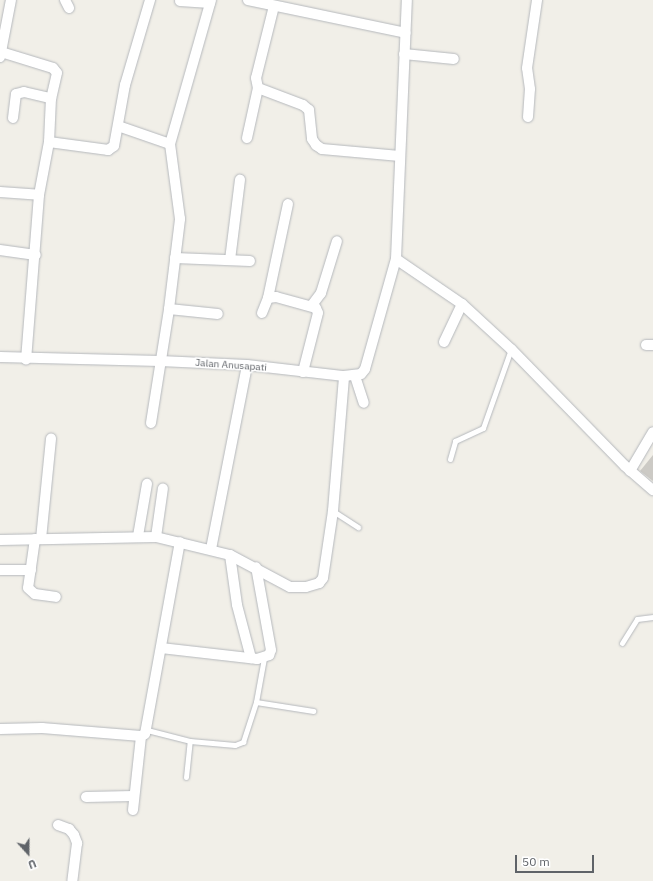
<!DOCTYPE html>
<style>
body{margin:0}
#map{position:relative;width:653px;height:881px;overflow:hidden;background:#f1efe8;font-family:"IBM Plex Sans",sans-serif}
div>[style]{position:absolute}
.building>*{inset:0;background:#cccac5}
.roads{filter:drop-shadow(0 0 1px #b5b8bc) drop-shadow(0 0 1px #b5b8bc)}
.service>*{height:5px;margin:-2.5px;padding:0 2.5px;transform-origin:2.5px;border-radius:2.5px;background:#fff}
.minor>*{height:10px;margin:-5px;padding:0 5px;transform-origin:5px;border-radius:5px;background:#fff}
span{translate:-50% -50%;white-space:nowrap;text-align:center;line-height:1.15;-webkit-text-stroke:3px #fff;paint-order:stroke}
.street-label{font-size:10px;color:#5f6368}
.north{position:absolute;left:8px;top:833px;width:40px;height:40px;-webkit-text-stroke:3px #fff;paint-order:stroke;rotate:159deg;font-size:11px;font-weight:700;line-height:16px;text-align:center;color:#5f6368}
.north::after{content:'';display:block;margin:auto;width:14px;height:18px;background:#5f6368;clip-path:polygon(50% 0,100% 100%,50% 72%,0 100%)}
.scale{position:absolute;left:515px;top:855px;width:79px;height:18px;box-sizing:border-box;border:2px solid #5f6368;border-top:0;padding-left:5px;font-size:12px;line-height:14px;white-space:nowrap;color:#5f6368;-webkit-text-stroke:3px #fff;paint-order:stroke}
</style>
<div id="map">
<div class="building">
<div style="clip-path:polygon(653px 455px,653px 481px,640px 471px)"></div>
</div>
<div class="roads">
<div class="service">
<div style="left:450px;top:459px;width:19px;rotate:-74deg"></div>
<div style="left:455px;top:441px;width:31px;rotate:-25deg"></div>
<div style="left:483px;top:428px;width:84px;rotate:-70.5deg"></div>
<div style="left:333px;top:511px;width:30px;rotate:33deg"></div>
<div style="left:622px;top:643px;width:28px;rotate:-58deg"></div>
<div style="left:637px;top:619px;width:16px;rotate:-7deg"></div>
<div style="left:256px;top:702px;width:58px;rotate:9deg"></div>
<div style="left:147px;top:730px;width:44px;rotate:14.3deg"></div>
<div style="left:190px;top:741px;width:45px;rotate:5.1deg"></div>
<div style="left:235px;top:745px;width:9px;rotate:-21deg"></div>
<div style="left:243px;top:742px;width:42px;rotate:-72deg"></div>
<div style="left:256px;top:702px;width:45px;rotate:-79.7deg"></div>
<div style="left:186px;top:777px;width:36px;rotate:-84deg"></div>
</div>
<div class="minor">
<div style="left:65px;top:0;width:9px;rotate:63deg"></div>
<div style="left:248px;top:0;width:161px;rotate:11.8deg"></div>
<div style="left:180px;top:1px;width:30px;rotate:4deg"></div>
<div style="left:274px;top:6px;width:74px;rotate:104deg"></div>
<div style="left:256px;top:78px;width:10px;rotate:79deg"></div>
<div style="left:258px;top:88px;width:48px;rotate:20.7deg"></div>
<div style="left:303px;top:105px;width:8px;rotate:40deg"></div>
<div style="left:309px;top:110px;width:29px;rotate:84deg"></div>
<div style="left:312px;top:139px;width:7px;rotate:56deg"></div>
<div style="left:316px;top:145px;width:7px;rotate:34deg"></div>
<div style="left:322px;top:149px;width:78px;rotate:5.1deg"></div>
<div style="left:1px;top:52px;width:54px;rotate:17.1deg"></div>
<div style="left:53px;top:68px;width:6px;rotate:51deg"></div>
<div style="left:57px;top:73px;width:26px;rotate:103deg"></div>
<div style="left:51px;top:98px;width:44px;rotate:92.6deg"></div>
<div style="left:49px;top:142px;width:54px;rotate:100.7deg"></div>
<div style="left:39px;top:195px;width:165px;rotate:94.5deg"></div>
<div style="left:404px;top:54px;width:50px;rotate:5.7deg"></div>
<div style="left:0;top:57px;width:58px;rotate:-79.1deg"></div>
<div style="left:528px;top:117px;width:28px;rotate:-86deg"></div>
<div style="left:530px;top:89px;width:21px;rotate:-98deg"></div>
<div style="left:527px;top:68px;width:69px;rotate:-81.6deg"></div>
<div style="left:13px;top:118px;width:24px;rotate:-83deg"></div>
<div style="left:16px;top:94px;width:8px;rotate:-14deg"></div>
<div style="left:24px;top:92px;width:28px;rotate:13deg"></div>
<div style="left:118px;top:126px;width:55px;rotate:19.1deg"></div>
<div style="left:247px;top:138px;width:51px;rotate:-77.6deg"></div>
<div style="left:49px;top:142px;width:60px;rotate:7.7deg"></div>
<div style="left:108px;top:150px;width:7px;rotate:-34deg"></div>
<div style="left:114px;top:146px;width:62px;rotate:-79.8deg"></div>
<div style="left:125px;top:85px;width:89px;rotate:-73.6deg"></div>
<div style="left:0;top:192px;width:39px;rotate:4deg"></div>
<div style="left:0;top:250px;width:36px;rotate:8deg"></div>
<div style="left:175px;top:258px;width:75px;rotate:2.3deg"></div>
<div style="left:396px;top:259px;width:80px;rotate:34.3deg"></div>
<div style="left:462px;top:304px;width:67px;rotate:42.6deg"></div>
<div style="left:511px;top:349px;width:163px;rotate:45.7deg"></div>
<div style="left:625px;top:466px;width:37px;rotate:41deg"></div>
<div style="left:230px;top:260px;width:81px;rotate:-82.9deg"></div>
<div style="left:268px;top:298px;width:96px;rotate:-78deg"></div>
<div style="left:312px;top:305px;width:15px;rotate:-53deg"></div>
<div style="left:321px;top:293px;width:54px;rotate:-72.9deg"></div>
<div style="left:169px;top:309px;width:49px;rotate:5.8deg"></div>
<div style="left:262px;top:313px;width:16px;rotate:-68deg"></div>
<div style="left:268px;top:298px;width:8px;rotate:-7deg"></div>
<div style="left:276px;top:297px;width:41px;rotate:15.4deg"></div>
<div style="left:316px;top:308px;width:5px;rotate:68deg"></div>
<div style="left:318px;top:313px;width:61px;rotate:104.3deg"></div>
<div style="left:444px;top:342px;width:42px;rotate:-64.7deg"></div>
<div style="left:646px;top:345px;width:7px"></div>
<div style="left:0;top:357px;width:160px;rotate:1.4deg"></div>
<div style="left:160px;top:361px;width:87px;rotate:2.6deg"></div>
<div style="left:247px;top:365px;width:98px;rotate:6.5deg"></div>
<div style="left:344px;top:376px;width:17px;rotate:-7deg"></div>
<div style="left:361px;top:374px;width:6px;rotate:-51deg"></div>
<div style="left:365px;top:369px;width:114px;rotate:-74.3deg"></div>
<div style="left:396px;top:259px;width:259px;rotate:-87.6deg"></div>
<div style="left:355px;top:376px;width:28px;rotate:72deg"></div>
<div style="left:151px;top:423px;width:115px;rotate:-81deg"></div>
<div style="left:169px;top:309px;width:91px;rotate:-83deg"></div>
<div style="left:180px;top:219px;width:76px;rotate:-97.6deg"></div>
<div style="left:170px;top:144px;width:150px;rotate:-74.1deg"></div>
<div style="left:630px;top:471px;width:45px;rotate:-59.5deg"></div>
<div style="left:138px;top:536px;width:53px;rotate:-80.2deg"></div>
<div style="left:156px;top:537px;width:49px;rotate:-81.9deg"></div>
<div style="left:35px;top:539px;width:49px;rotate:98.1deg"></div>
<div style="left:28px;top:588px;width:9px;rotate:41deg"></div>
<div style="left:35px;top:594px;width:21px;rotate:8deg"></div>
<div style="left:41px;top:539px;width:101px;rotate:-84.3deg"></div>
<div style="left:0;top:540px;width:156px;rotate:-1.1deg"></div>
<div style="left:156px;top:537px;width:76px;rotate:13.7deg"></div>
<div style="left:230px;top:555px;width:68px;rotate:28.1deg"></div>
<div style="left:290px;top:587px;width:16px"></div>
<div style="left:306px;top:587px;width:14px;rotate:-17deg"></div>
<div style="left:319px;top:583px;width:6px;rotate:-51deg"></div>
<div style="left:323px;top:578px;width:68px;rotate:-81.5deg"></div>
<div style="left:333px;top:511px;width:135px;rotate:-85.3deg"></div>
<div style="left:211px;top:549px;width:187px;rotate:-78.9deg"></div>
<div style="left:230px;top:555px;width:50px;rotate:82deg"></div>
<div style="left:237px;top:605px;width:55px;rotate:75.2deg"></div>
<div style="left:0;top:570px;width:31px"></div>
<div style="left:161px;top:648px;width:97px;rotate:6.5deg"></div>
<div style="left:257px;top:659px;width:13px;rotate:-18deg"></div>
<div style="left:269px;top:655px;width:5px;rotate:-68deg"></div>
<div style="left:271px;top:650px;width:84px;rotate:-100.2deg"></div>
<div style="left:0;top:729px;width:42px;rotate:-1.4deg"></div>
<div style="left:42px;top:728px;width:99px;rotate:4.6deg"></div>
<div style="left:141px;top:736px;width:4px;rotate:-27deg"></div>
<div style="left:145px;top:734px;width:195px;rotate:-79.7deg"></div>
<div style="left:86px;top:797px;width:47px;rotate:-1.2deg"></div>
<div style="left:133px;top:810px;width:74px;rotate:-83.8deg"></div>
<div style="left:58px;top:825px;width:12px;rotate:20deg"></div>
<div style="left:69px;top:829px;width:8px;rotate:50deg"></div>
<div style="left:74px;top:835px;width:9px;rotate:69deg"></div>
<div style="left:77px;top:843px;width:38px;rotate:97deg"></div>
</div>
</div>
<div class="street-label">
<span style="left:231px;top:365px;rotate:4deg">Jalan Anusapati</span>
</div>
<div class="north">U</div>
<div class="scale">50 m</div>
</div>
